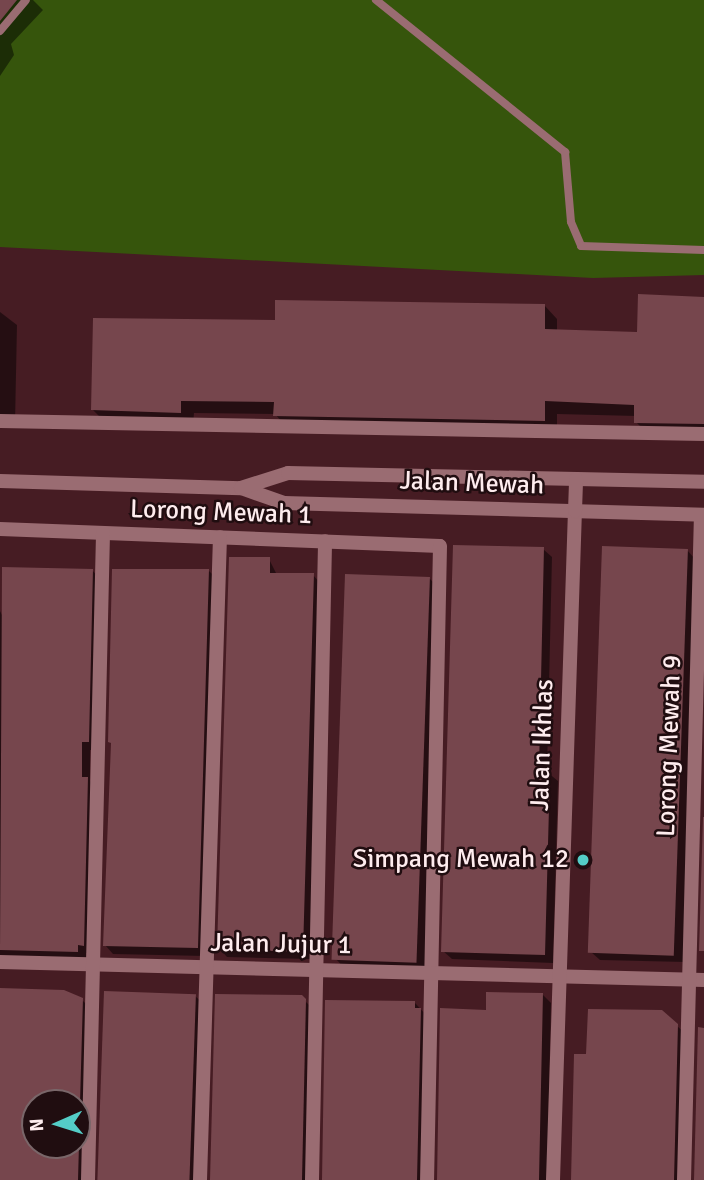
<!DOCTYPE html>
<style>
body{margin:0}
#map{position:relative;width:704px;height:1180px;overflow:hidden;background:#461c23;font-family:Signika,sans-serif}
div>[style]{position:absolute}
.green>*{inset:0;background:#36550c}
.shadow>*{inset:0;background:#0007}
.building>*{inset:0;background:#76464d;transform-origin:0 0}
.service>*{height:8px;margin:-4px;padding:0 4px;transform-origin:4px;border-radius:4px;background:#9a6c72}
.minor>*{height:14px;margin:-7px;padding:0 7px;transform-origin:7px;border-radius:7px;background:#9a6c72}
.tertiary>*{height:14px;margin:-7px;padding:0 7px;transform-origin:7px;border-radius:7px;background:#9a6c72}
.dots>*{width:19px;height:19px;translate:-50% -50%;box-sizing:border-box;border:4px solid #200d10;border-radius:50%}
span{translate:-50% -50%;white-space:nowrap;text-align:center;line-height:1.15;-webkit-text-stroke:5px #200d10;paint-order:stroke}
.street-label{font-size:26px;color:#feecee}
.poi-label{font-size:26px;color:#feecee}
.right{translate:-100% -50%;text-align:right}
.north{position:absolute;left:21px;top:1089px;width:70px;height:70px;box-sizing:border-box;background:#200d10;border:2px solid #796669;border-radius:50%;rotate:267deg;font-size:19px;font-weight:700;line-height:28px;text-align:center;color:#feecee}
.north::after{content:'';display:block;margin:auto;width:24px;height:32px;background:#54cdc7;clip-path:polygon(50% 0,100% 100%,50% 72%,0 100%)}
</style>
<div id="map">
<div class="green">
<div style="clip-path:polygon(0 0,704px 0,704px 275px,593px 278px,0 247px)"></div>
</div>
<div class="shadow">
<div style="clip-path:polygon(0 0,33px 0,43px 10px,11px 44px,14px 55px,0 76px)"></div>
<div style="clip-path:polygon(704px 298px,704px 438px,649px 435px,636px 422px,636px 416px,557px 414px,557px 434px,288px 429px,275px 414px,194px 413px,193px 425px,106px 423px,93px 410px,277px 322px,545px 306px,557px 319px,557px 331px,638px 334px)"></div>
<div style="clip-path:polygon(0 312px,17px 325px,15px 423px,0 423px)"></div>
<div style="clip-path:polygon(543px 549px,552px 557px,547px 772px,558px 781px,553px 963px,452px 959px,443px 951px)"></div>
<div style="clip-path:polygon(687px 550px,695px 559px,685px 962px,600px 960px,591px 952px)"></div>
<div style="clip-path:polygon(269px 559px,277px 575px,313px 575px,321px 584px,311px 959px,227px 957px,219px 948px)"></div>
<div style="clip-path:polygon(92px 570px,100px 579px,96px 750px,90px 750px,90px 781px,95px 787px,92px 953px,86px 953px,86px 960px,0 958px,0 611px,3px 617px)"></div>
<div style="clip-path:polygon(209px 571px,217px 579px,205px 956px,113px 954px,105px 945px,113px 745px,110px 742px)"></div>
<div style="clip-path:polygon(429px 578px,438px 587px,430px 969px,344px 968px,336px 959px)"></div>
<div style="clip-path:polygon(evenodd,0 992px,82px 1000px,90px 1008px,86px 1180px,0 1180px,0 992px,35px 1103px,77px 1103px,77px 1145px,35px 1145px,35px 1103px)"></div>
<div style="clip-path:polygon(543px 995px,551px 1003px,547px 1180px,438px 1180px,487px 1011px)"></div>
<div style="clip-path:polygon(195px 996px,204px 1004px,198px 1180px,99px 1180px)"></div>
<div style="clip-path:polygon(301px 997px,314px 1010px,310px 1180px,211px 1180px)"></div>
<div style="clip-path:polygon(415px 1003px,429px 1018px,425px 1180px,323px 1180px)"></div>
<div style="clip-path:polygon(677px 1026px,686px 1034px,682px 1180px,573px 1180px,588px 1056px)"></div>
</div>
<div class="building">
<div style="clip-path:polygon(0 0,17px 0,0 21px)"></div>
<div style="clip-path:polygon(638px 294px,704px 297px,704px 424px,634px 423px,634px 405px,545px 401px,545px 421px,273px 416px,274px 402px,181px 401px,181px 413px,91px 410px,93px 318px,275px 320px,275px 300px,545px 304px,545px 329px,637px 332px)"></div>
<div style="clip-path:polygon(453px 545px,544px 547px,539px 770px,550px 771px,545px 955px,441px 952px)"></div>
<div style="left:602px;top:546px;width:86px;height:407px;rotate:2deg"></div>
<div style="clip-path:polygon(229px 557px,270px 557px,270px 573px,314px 573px,303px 952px,217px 949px)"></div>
<div style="clip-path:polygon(2px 567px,93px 569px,89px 742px,82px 742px,82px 777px,88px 777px,84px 946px,78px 945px,78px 952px,0 950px)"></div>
<div style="clip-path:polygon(112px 569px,209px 569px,198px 948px,103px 946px,111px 743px,108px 742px)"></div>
<div style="left:345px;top:574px;width:85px;height:386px;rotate:2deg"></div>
<div style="clip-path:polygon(703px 817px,704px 817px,704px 951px,699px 951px)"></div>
<div style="clip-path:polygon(0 988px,64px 990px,83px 998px,80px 1103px,35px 1103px,35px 1145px,79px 1145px,78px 1180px,0 1180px)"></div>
<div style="left:104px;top:991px;width:92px;height:189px;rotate:2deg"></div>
<div style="clip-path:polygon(486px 992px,543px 993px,539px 1180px,437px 1180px,440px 1008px,486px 1010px)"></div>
<div style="clip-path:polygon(215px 994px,302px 995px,306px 999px,302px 1180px,210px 1180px)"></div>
<div style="clip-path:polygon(325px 1000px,415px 1001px,415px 1008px,421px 1008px,417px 1180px,322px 1180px)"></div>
<div style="clip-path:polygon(588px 1009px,662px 1010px,678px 1024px,674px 1180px,571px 1180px,574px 1054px,586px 1054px)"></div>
<div style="clip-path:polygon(698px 1027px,704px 1028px,704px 1180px,694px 1180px)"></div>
</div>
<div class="service">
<div style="left:376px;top:0;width:243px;rotate:38.8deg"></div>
<div style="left:565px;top:152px;width:70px;rotate:85.1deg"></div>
<div style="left:571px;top:222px;width:26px;rotate:67deg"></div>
<div style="left:581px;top:246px;width:123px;rotate:1.9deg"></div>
<div style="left:0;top:31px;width:40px;rotate:-50deg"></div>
</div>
<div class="minor">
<div style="left:0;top:421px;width:704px;rotate:1.06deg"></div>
<div style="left:0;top:529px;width:440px;rotate:2.2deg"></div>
<div style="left:440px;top:546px;width:634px;rotate:91.17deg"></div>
<div style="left:0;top:962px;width:704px;rotate:1.46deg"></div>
<div style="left:88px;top:1180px;width:647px;rotate:-88.67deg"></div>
<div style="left:200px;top:1180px;width:643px;rotate:-88.22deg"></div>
<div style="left:312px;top:1180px;width:639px;rotate:-88.83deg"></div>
<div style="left:553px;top:1180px;width:669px;rotate:-88.12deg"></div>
<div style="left:684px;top:1180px;width:665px;rotate:-88.54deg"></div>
</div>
<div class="tertiary">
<div style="left:0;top:481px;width:241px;rotate:1.7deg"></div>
<div style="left:241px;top:488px;width:46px;rotate:19.2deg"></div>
<div style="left:284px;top:503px;width:420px;rotate:1.6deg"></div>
<div style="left:241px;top:488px;width:49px;rotate:-17.7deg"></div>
<div style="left:288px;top:473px;width:416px;rotate:1.2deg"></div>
<div style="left:575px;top:511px;width:32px;rotate:-88deg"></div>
</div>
<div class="dots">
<div style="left:583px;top:860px;background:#54cdc7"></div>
</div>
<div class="street-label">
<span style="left:472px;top:484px;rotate:2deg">Jalan Mewah</span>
<span style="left:221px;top:513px;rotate:2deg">Lorong Mewah 1</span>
<span style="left:543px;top:745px;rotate:-88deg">Jalan Ikhlas</span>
<span style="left:670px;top:746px;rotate:-88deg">Lorong Mewah 9</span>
<span style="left:281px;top:945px;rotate:1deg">Jalan Jujur 1</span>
</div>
<div class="poi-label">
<span class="right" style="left:569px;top:860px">Simpang Mewah 12</span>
</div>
<div class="north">N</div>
</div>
